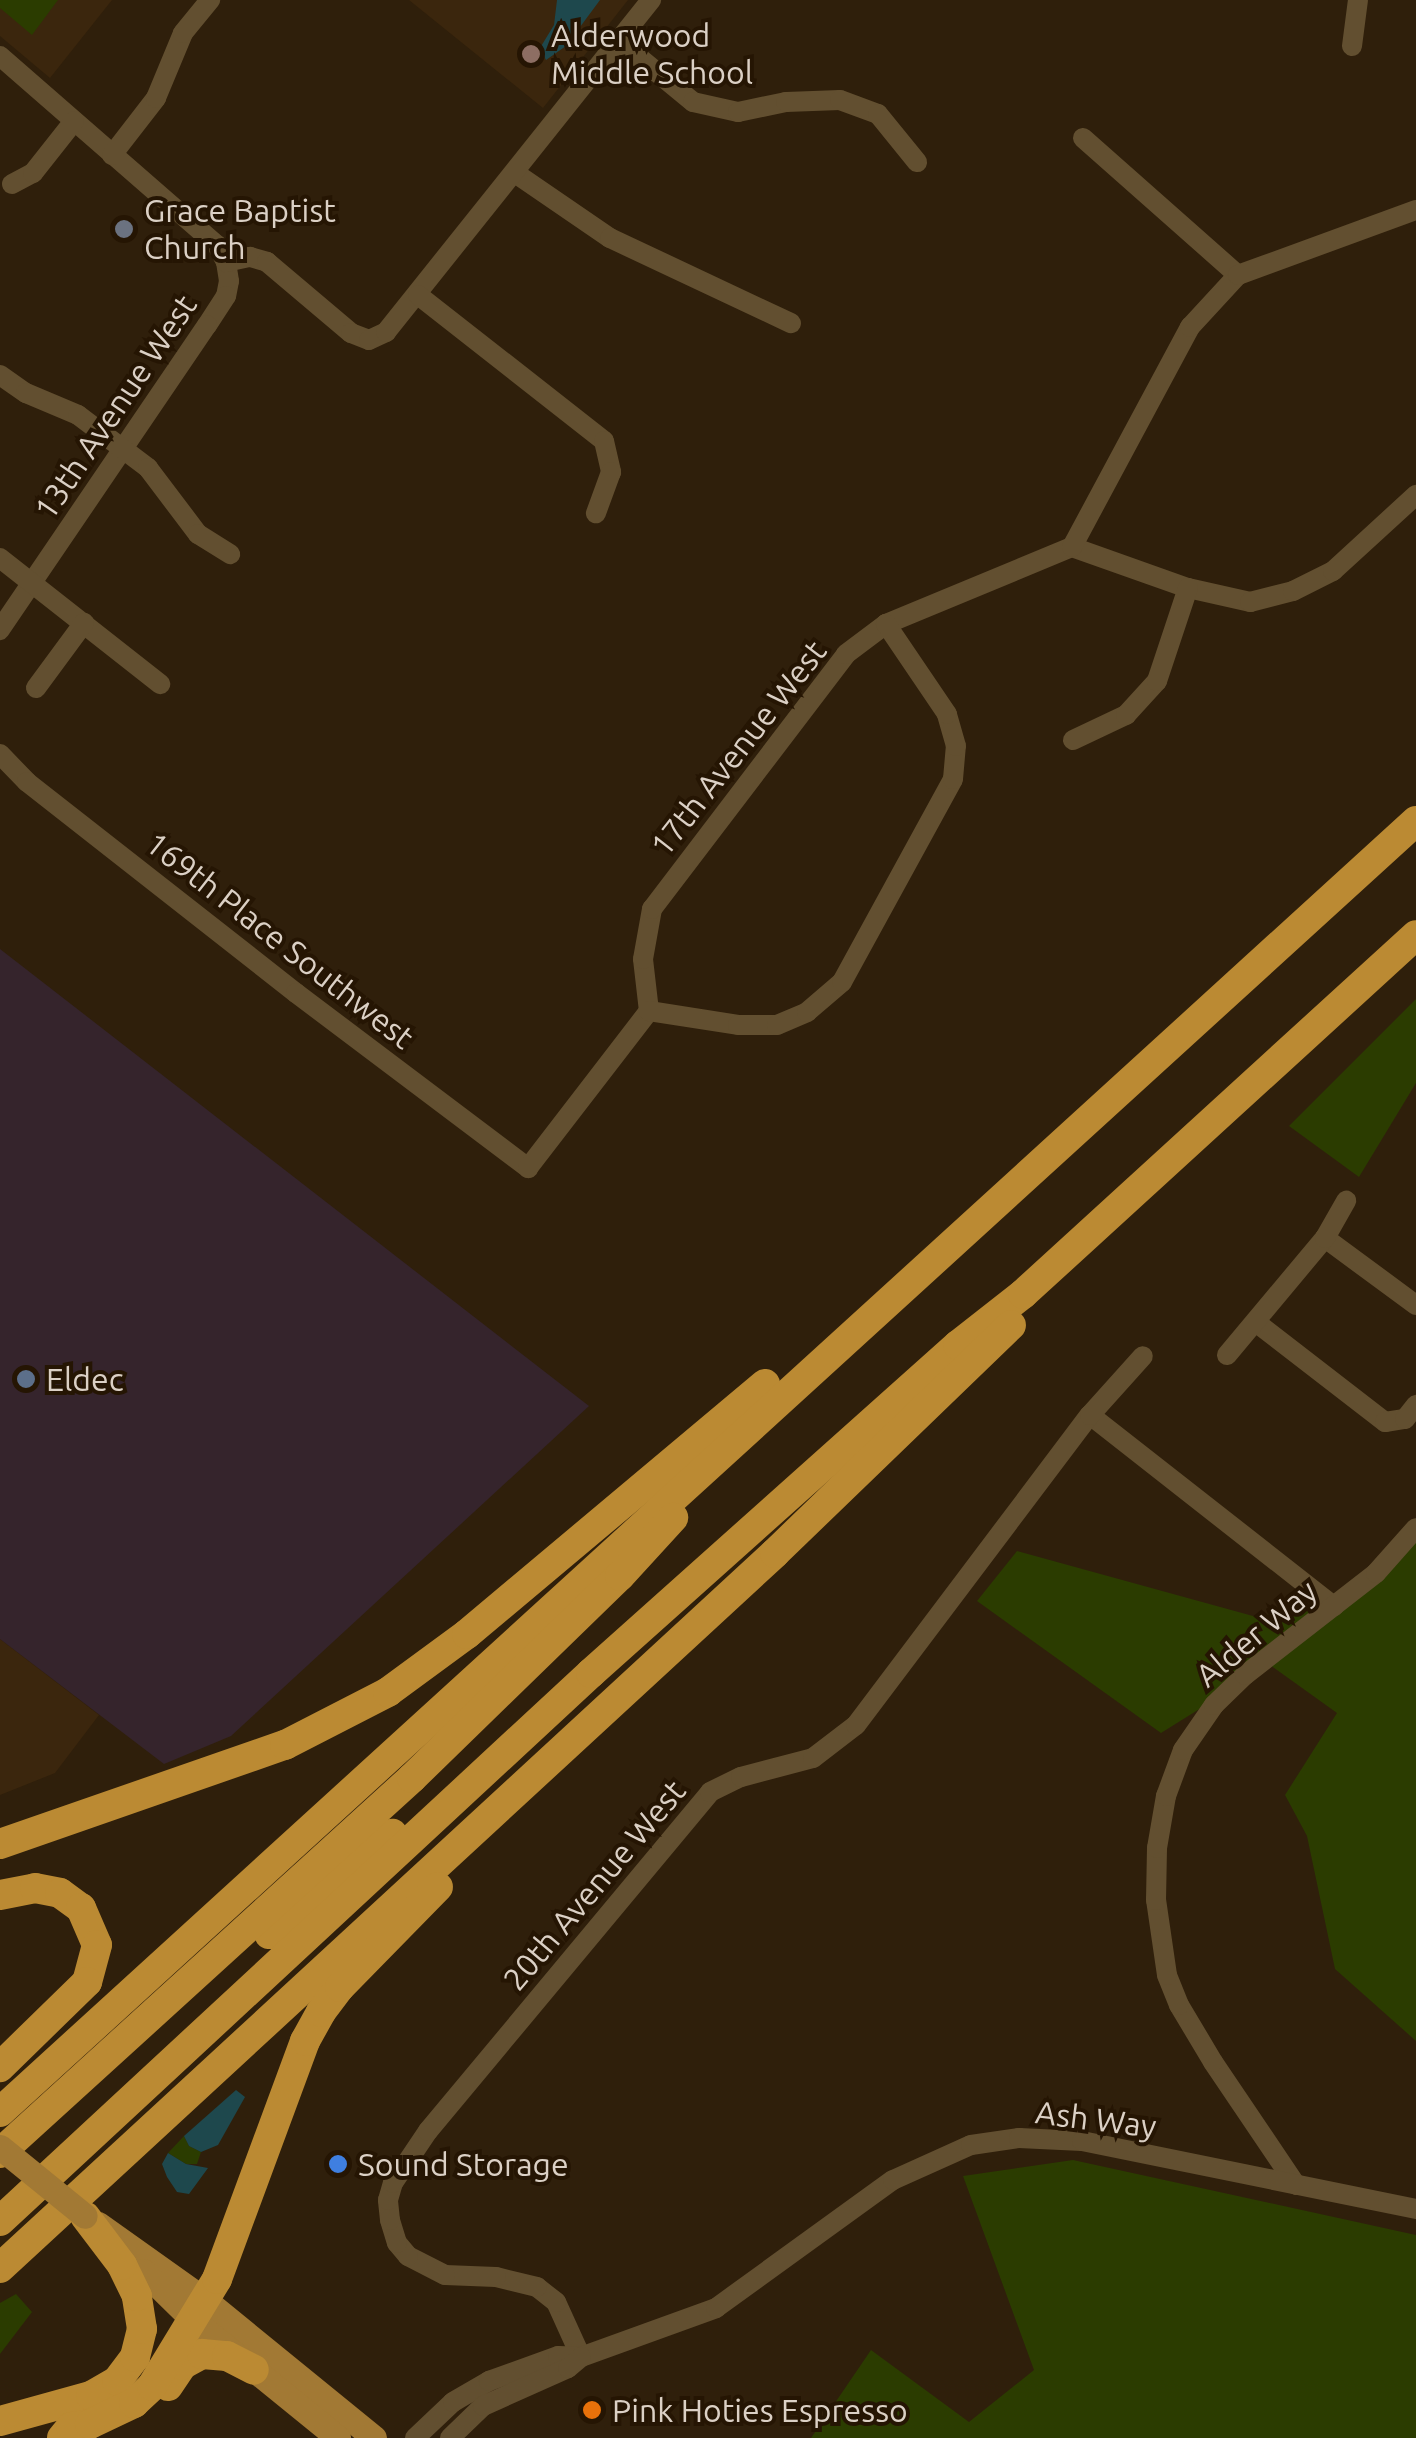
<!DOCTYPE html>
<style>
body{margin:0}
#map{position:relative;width:1416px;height:2438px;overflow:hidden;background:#2f1f0b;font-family:Ubuntu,sans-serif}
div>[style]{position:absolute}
.built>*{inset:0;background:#3b260d}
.industrial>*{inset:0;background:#35242c}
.green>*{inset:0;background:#2b3c00}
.water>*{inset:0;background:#1e484d}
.minor>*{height:20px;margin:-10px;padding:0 10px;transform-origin:10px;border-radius:10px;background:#624f30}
.major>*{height:25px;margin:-12.5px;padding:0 12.5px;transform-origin:12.5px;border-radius:12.5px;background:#a27934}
.highway>*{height:30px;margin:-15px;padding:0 15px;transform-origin:15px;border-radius:15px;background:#bb8a33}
.major-bridge>*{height:25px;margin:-12.5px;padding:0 12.5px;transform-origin:12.5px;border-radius:12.5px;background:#a27934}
.dots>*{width:28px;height:28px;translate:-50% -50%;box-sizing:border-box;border:5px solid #251503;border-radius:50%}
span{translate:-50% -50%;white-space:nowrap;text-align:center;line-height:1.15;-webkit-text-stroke:8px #251503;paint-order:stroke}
.poi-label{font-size:32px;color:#dbd0c5}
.left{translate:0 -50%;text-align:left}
.street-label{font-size:32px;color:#dbd0c5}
</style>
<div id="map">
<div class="built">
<div style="clip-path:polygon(0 0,112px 0,50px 78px,0 36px)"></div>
<div style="clip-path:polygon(409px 0,628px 0,543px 108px)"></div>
<div style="clip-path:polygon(0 1639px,99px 1715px,55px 1773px,0 1795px)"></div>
</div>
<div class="industrial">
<div style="clip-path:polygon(0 949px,589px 1406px,231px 1736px,164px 1764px,0 1639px)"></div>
</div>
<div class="green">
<div style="clip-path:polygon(0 0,58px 0,32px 35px,0 8px)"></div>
<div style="clip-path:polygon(1416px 999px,1416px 1083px,1359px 1177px,1289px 1126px)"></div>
<div style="clip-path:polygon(1416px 1537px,1416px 2041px,1335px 1969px,1307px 1836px,1285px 1795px,1337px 1713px,1270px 1665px,1161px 1733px,977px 1601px,1017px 1551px,1253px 1616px,1344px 1608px)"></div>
<div style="clip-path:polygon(184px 2136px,189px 2146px,201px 2152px,197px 2164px,186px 2164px,168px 2153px)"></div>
<div style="clip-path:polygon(1073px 2160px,1416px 2235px,1416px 2438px,811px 2438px,871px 2350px,969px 2422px,1034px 2370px,963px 2176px)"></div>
<div style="clip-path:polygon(16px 2294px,32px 2312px,0 2354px,0 2303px)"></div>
</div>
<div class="water">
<div style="clip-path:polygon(557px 0,600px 0,566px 46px,546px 60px,540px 48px,554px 25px)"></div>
<div style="clip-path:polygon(236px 2090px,245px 2097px,218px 2145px,201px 2152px,189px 2146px,184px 2136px)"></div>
<div style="clip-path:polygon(168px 2153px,186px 2164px,208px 2168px,189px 2194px,177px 2192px,167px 2177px,162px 2164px)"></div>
</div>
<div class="minor">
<div style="left:619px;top:41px;width:96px;rotate:39.5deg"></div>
<div style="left:693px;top:102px;width:46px;rotate:12.5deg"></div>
<div style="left:738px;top:112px;width:49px;rotate:-11.8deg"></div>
<div style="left:786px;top:102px;width:54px;rotate:-2.1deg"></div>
<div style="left:840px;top:100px;width:40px;rotate:20.2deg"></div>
<div style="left:878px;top:114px;width:62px;rotate:50.9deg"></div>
<div style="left:1352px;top:46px;width:46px;rotate:-82.6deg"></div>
<div style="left:0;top:56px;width:288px;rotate:41.1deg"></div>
<div style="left:217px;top:245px;width:19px;rotate:62deg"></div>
<div style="left:226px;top:262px;width:19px;rotate:81deg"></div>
<div style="left:229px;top:281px;width:15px;rotate:101deg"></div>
<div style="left:226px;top:296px;width:35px;rotate:123deg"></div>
<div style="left:207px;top:325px;width:369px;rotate:124.2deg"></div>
<div style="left:1083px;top:138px;width:207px;rotate:41.5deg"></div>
<div style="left:112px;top:155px;width:72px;rotate:-52.3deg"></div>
<div style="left:156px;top:98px;width:70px;rotate:-67.4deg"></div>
<div style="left:183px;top:33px;width:43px;rotate:-50.7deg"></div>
<div style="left:515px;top:173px;width:115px;rotate:34.4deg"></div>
<div style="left:610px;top:238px;width:200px;rotate:25.2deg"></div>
<div style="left:12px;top:184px;width:24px;rotate:-28deg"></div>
<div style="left:33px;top:173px;width:66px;rotate:-51.7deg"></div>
<div style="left:226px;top:262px;width:25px;rotate:-12deg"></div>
<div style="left:250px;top:257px;width:18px;rotate:16deg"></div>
<div style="left:267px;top:262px;width:110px;rotate:40.2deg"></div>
<div style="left:351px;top:333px;width:19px;rotate:21deg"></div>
<div style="left:369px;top:340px;width:19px;rotate:-25deg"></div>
<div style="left:386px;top:332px;width:425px;rotate:-51.4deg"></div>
<div style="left:418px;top:295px;width:236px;rotate:38.1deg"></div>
<div style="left:604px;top:441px;width:32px;rotate:77deg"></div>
<div style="left:611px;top:472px;width:44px;rotate:110.1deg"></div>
<div style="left:0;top:375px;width:32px;rotate:35deg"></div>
<div style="left:26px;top:393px;width:56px;rotate:22.9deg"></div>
<div style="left:78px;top:415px;width:88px;rotate:37.1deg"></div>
<div style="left:148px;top:468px;width:83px;rotate:52.9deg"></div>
<div style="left:198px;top:534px;width:38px;rotate:32deg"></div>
<div style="left:1072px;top:547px;width:123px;rotate:19.5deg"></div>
<div style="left:1188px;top:588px;width:64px;rotate:12.7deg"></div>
<div style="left:1250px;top:602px;width:44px;rotate:-14.3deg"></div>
<div style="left:1293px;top:591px;width:45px;rotate:-26.6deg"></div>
<div style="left:1333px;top:571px;width:113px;rotate:-42.5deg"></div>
<div style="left:0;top:558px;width:204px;rotate:38.2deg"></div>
<div style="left:36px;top:688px;width:81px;rotate:-53.6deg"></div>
<div style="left:1073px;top:740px;width:59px;rotate:-25.3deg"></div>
<div style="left:1126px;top:715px;width:46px;rotate:-47.6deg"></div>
<div style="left:1157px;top:681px;width:98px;rotate:-71.6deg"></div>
<div style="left:0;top:754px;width:39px;rotate:46deg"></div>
<div style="left:27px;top:782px;width:342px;rotate:38.1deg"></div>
<div style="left:296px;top:993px;width:291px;rotate:37deg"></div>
<div style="left:528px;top:1168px;width:198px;rotate:-52.4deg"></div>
<div style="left:649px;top:1011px;width:52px;rotate:-96.6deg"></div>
<div style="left:643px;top:959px;width:51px;rotate:-79.8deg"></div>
<div style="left:652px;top:909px;width:320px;rotate:-52.7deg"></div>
<div style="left:846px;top:654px;width:50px;rotate:-36.9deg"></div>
<div style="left:886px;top:624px;width:201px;rotate:-22.5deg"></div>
<div style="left:1072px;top:547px;width:250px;rotate:-61.8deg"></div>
<div style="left:1190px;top:327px;width:71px;rotate:-47.3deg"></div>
<div style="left:1238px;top:275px;width:189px;rotate:-20.1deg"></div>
<div style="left:649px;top:1011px;width:90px;rotate:8.9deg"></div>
<div style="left:738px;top:1025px;width:39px"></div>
<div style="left:777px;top:1025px;width:33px;rotate:-23deg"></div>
<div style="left:807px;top:1012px;width:46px;rotate:-40.6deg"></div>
<div style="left:842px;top:982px;width:231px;rotate:-61.3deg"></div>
<div style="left:953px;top:779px;width:33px;rotate:-85deg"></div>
<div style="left:956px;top:746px;width:33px;rotate:-106deg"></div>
<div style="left:947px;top:714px;width:109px;rotate:-124.1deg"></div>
<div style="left:1325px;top:1238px;width:113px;rotate:36.4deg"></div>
<div style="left:1257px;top:1323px;width:162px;rotate:37.7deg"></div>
<div style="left:1385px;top:1422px;width:20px;rotate:-9deg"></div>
<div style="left:1405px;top:1419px;width:18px;rotate:-52deg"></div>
<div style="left:1227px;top:1355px;width:153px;rotate:-50.1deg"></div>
<div style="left:1325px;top:1238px;width:43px;rotate:-60.4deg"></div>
<div style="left:1090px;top:1415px;width:310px;rotate:38.1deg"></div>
<div style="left:1296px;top:2185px;width:148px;rotate:-124deg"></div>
<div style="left:1213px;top:2062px;width:66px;rotate:-120.8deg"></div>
<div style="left:1179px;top:2005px;width:32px;rotate:-112deg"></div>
<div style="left:1167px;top:1975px;width:76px;rotate:-98.3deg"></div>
<div style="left:1156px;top:1900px;width:52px;rotate:-88.9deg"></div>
<div style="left:1157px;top:1848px;width:53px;rotate:-80.2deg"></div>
<div style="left:1166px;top:1796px;width:49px;rotate:-69.7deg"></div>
<div style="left:1183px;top:1750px;width:55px;rotate:-55.4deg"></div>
<div style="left:1214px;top:1705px;width:43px;rotate:-44.1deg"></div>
<div style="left:1245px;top:1675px;width:166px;rotate:-37.9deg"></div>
<div style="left:1376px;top:1573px;width:60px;rotate:-48.4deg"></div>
<div style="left:581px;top:2357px;width:60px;rotate:-114.4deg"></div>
<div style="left:556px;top:2302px;width:24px;rotate:-142deg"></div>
<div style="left:537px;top:2287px;width:42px;rotate:-166.3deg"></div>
<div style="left:496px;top:2277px;width:51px;rotate:-177.8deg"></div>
<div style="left:445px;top:2275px;width:42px;rotate:-152.8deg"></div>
<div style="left:408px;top:2256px;width:17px;rotate:-130deg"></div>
<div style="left:397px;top:2243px;width:24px;rotate:-107deg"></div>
<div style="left:390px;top:2220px;width:20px;rotate:-96deg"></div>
<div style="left:388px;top:2200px;width:18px;rotate:-74deg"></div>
<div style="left:393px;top:2183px;width:63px;rotate:-56.1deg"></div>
<div style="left:428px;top:2131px;width:441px;rotate:-50.2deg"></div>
<div style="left:710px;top:1792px;width:34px;rotate:-26deg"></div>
<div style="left:741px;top:1777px;width:74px;rotate:-14.8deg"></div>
<div style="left:813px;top:1758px;width:54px;rotate:-37.5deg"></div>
<div style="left:856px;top:1725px;width:388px;rotate:-53deg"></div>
<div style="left:1090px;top:1415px;width:79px;rotate:-48.1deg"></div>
<div style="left:415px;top:2438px;width:52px;rotate:-43.5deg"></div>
<div style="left:453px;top:2402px;width:42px;rotate:-30.3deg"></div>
<div style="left:489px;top:2381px;width:73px;rotate:-19.9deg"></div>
<div style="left:558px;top:2356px;width:23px;rotate:2deg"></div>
<div style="left:581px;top:2357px;width:144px;rotate:-19.9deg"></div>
<div style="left:716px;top:2308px;width:218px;rotate:-35.9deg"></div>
<div style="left:893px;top:2180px;width:85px;rotate:-24.2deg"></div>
<div style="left:971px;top:2145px;width:49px;rotate:-8.3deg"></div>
<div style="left:1019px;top:2138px;width:63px;rotate:2.7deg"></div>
<div style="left:1082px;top:2141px;width:341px;rotate:11.5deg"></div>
<div style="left:450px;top:2438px;width:46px;rotate:-44.1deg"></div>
<div style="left:483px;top:2406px;width:93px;rotate:-24.1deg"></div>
<div style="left:568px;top:2368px;width:17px;rotate:-40deg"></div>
</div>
<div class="major">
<div style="left:98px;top:2224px;width:131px;rotate:35.4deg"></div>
<div style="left:205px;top:2300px;width:218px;rotate:39.2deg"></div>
<div style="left:143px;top:2271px;width:70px;rotate:44.4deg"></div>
<div style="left:193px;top:2320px;width:187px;rotate:39.1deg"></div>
</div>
<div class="highway">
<div style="left:0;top:1844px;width:302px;rotate:-19.2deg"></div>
<div style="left:285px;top:1745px;width:116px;rotate:-27.2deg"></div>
<div style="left:388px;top:1692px;width:98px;rotate:-36.3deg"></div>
<div style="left:467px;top:1634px;width:389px;rotate:-40deg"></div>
<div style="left:0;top:1895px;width:36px;rotate:-11deg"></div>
<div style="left:35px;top:1888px;width:25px;rotate:11deg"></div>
<div style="left:60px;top:1893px;width:26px;rotate:36deg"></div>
<div style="left:81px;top:1908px;width:40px;rotate:66.6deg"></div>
<div style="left:97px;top:1945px;width:38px;rotate:105deg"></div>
<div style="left:87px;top:1982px;width:122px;rotate:135.7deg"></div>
<div style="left:269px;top:1934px;width:159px;rotate:-39.1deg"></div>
<div style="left:0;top:2112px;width:1916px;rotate:-42.36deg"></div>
<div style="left:0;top:2153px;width:557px;rotate:-42.31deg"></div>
<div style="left:412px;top:1778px;width:290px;rotate:-44.2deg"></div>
<div style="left:620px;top:1576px;width:79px;rotate:-47.6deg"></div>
<div style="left:0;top:2221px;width:806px;rotate:-42.84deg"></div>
<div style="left:591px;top:1673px;width:492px;rotate:-41.8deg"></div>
<div style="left:958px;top:1345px;width:83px;rotate:-38.1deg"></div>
<div style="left:1023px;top:1294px;width:532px;rotate:-42.41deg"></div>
<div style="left:0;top:2268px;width:1054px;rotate:-42.69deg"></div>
<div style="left:775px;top:1553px;width:328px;rotate:-44deg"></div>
<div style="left:168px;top:2386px;width:25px;rotate:-56deg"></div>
<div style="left:182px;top:2365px;width:23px;rotate:-29deg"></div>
<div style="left:202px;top:2354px;width:25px;rotate:5deg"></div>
<div style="left:227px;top:2356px;width:30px;rotate:27deg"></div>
<div style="left:0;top:2421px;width:94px;rotate:-15.4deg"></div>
<div style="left:91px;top:2396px;width:30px;rotate:-30deg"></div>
<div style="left:117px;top:2381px;width:30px;rotate:-53deg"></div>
<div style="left:135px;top:2357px;width:29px;rotate:-76deg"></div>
<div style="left:142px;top:2329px;width:33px;rotate:-99deg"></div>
<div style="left:137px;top:2296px;width:34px;rotate:-116deg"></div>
<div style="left:122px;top:2265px;width:61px;rotate:-127.1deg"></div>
<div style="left:62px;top:2438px;width:14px;rotate:-51deg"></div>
<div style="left:71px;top:2427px;width:19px;rotate:-9deg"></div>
<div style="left:90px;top:2424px;width:49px;rotate:-25.5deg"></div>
<div style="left:134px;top:2403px;width:25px;rotate:-43deg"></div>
<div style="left:152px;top:2386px;width:125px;rotate:-58.7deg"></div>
<div style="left:217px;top:2279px;width:254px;rotate:-69.7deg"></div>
<div style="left:305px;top:2041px;width:33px;rotate:-61deg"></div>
<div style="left:321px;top:2012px;width:31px;rotate:-53deg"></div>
<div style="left:340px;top:1987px;width:140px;rotate:-45.6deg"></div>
</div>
<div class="major-bridge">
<div style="left:0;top:2147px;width:109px;rotate:39.1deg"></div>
</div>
<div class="dots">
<div style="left:531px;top:54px;background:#8d6e63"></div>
<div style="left:124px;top:229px;background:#6b7280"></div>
<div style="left:26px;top:1379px;background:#5c6f8a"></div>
<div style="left:338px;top:2164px;background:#3f7fe0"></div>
<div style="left:592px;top:2410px;background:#e8710a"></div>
</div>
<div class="poi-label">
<span class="left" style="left:551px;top:54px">Alderwood<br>Middle School</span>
<span class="left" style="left:144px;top:229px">Grace Baptist<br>Church</span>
<span class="left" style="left:46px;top:1379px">Eldec</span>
<span class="left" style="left:358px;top:2164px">Sound Storage</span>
<span class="left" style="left:612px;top:2410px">Pink Hoties Espresso</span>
</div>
<div class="street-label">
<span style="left:115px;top:407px;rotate:-56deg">13th Avenue West</span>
<span style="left:738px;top:748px;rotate:-52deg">17th Avenue West</span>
<span style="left:280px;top:940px;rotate:38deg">169th Place Southwest</span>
<span style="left:1256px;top:1633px;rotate:-40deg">Alder Way</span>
<span style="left:594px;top:1885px;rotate:-50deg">20th Avenue West</span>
<span style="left:1096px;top:2119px;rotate:7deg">Ash Way</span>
</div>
</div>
